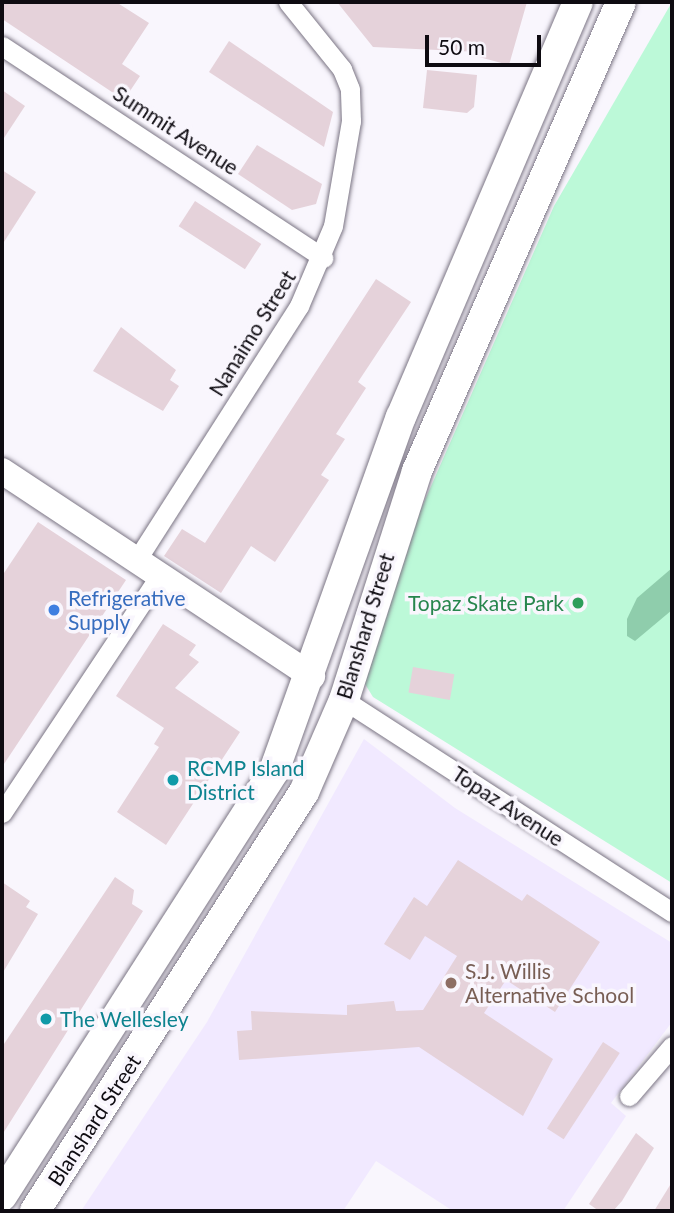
<!DOCTYPE html>
<style>
body{margin:0}
#map{position:relative;width:674px;height:1213px;overflow:hidden;background:#f9f6fd;font-family:Lato,sans-serif}
div>[style]{position:absolute}
.education>*{inset:0;background:#f1e9ff}
.green>*{inset:0;background:#bcf9d8}
.forest>*{inset:0;background:#8fcdac}
.building>*{inset:0;background:#e5d2da;transform-origin:0 0}
.roads{filter:drop-shadow(0 0 2px #7b7584) drop-shadow(0 0 2px #7b7584)}
.street>*{height:19px;margin:-9.5px;padding:0 9.5px;transform-origin:9.5px;border-radius:9.5px;background:#fff}
.secondary>*{height:26px;margin:-13px;padding:0 13px;transform-origin:13px;border-radius:13px;background:#fff}
.primary>*{height:30px;margin:-15px;padding:0 15px;transform-origin:15px;border-radius:15px;background:#fff}
.dots>*{width:19px;height:19px;translate:-50% -50%;box-sizing:border-box;border:4px solid #f9f6fd;border-radius:50%}
span{translate:-50% -50%;white-space:nowrap;text-align:center;line-height:1.15;-webkit-text-stroke:7px #f9f6fd;paint-order:stroke}
.street-label{font-size:21px;color:#0e0b11}
.shop-label{font-size:21px;color:#366cbe}
.left{translate:0 -50%;text-align:left}
.leisure-label{font-size:21px;color:#27864d}
.right{translate:-100% -50%;text-align:right}
.culture-label{font-size:21px;color:#0d838f}
.education-label{font-size:21px;color:#785e54}
.frame{position:absolute;inset:0;border:4px solid #0e0b11;pointer-events:none}
.scale{position:absolute;left:425px;top:35px;width:116px;height:32px;box-sizing:border-box;border:4px solid #0e0b11;border-top:0;padding-left:9px;font-size:21px;line-height:24px;white-space:nowrap;color:#0e0b11;-webkit-text-stroke:5px #f9f6fd;paint-order:stroke}
</style>
<div id="map">
<div class="education">
<div style="clip-path:polygon(364px 739px,455px 808px,672px 943px,672px 1022px,611px 1103px,626px 1116px,563px 1211px,453px 1211px,376px 1161px,343px 1211px,81px 1211px,207px 1022px)"></div>
</div>
<div class="green">
<div style="clip-path:polygon(672px 2px,672px 883px,373px 697px,365px 684px,421px 509px,554px 206px)"></div>
</div>
<div class="forest">
<div style="clip-path:polygon(672px 568px,672px 610px,635px 641px,627px 636px,627px 619px,637px 598px)"></div>
</div>
<div class="building">
<div style="clip-path:polygon(2px 2px,116px 2px,149px 23px,122px 64px,140px 76px,124px 100px,2px 19px)"></div>
<div style="clip-path:polygon(337px 2px,527px 2px,509px 65px,479px 57px,480px 52px,373px 47px)"></div>
<div style="clip-path:polygon(229px 41px,333px 112px,324px 147px,209px 72px)"></div>
<div style="clip-path:polygon(427px 70px,477px 75px,474px 107px,467px 113px,423px 108px)"></div>
<div style="clip-path:polygon(2px 90px,25px 106px,2px 141px)"></div>
<div style="clip-path:polygon(257px 145px,322px 184px,316px 204px,292px 210px,238px 174px)"></div>
<div style="clip-path:polygon(2px 170px,36px 192px,2px 245px)"></div>
<div style="left:195px;top:201px;width:79px;height:30px;rotate:33deg"></div>
<div style="clip-path:polygon(376px 279px,411px 302px,358px 382px,366px 388px,336px 434px,345px 439px,321px 475px,329px 480px,275px 562px,251px 546px,221px 593px,164px 556px,182px 529px,205px 543px)"></div>
<div style="clip-path:polygon(121px 327px,176px 370px,170px 380px,179px 386px,163px 411px,93px 371px)"></div>
<div style="clip-path:polygon(38px 522px,126px 580px,2px 767px,2px 576px)"></div>
<div style="clip-path:polygon(163px 624px,196px 645px,189px 655px,199px 662px,175px 688px,240px 732px,166px 845px,117px 812px,159px 747px,154px 744px,164px 728px,116px 696px)"></div>
<div style="left:413px;top:667px;width:42px;height:26px;rotate:10deg"></div>
<div style="clip-path:polygon(458px 860px,522px 901px,527px 894px,600px 942px,555px 1012px,506px 980px,484px 1013px,553px 1059px,523px 1116px,419px 1047px,239px 1060px,237px 1031px,252px 1030px,251px 1011px,347px 1015px,347px 1005px,394px 1001px,396px 1011px,423px 1010px,457px 956px,425px 936px,410px 960px,384px 944px,414px 897px,427px 906px)"></div>
<div style="clip-path:polygon(115px 877px,134px 890px,132px 904px,143px 911px,2px 1135px,2px 1047px)"></div>
<div style="clip-path:polygon(2px 882px,30px 901px,26px 907px,38px 914px,2px 974px)"></div>
<div style="left:603px;top:1042px;width:20px;height:103px;rotate:33deg"></div>
<div style="clip-path:polygon(636px 1133px,654px 1148px,622px 1201px,613px 1211px,599px 1211px,589px 1204px)"></div>
<div style="clip-path:polygon(672px 1182px,672px 1211px,654px 1211px)"></div>
</div>
<div class="roads">
<div class="street">
<div style="left:2px;top:46px;width:385px;rotate:33.4deg"></div>
<div style="left:136px;top:561px;width:303px;rotate:-57.4deg"></div>
<div style="left:299px;top:306px;width:87px;rotate:-67deg"></div>
<div style="left:333px;top:226px;width:107px;rotate:-80.3deg"></div>
<div style="left:351px;top:121px;width:32px;rotate:-92deg"></div>
<div style="left:350px;top:89px;width:22px;rotate:-112deg"></div>
<div style="left:342px;top:69px;width:86px;rotate:-128.9deg"></div>
<div style="left:344px;top:700px;width:391px;rotate:32.9deg"></div>
<div style="left:2px;top:813px;width:283px;rotate:-56.4deg"></div>
<div style="left:629px;top:1096px;width:66px;rotate:-49.3deg"></div>
</div>
<div class="secondary">
<div style="left:2px;top:471px;width:372px;rotate:33.5deg"></div>
</div>
<div class="primary">
<div style="left:2px;top:1196px;width:505px;rotate:-57.38deg"></div>
<div style="left:274px;top:771px;width:376px;rotate:-70.3deg"></div>
<div style="left:401px;top:417px;width:451px;rotate:-66.9deg"></div>
<div style="left:35px;top:1211px;width:498px;rotate:-57.3deg"></div>
<div style="left:304px;top:792px;width:100px;rotate:-66.5deg"></div>
<div style="left:344px;top:700px;width:240px;rotate:-72.3deg"></div>
<div style="left:417px;top:471px;width:511px;rotate:-66.49deg"></div>
</div>
</div>
<div class="dots">
<div style="left:578px;top:603px;background:#2e9e5b"></div>
<div style="left:54px;top:610px;background:#3f7fe0"></div>
<div style="left:173px;top:780px;background:#0f9aa8"></div>
<div style="left:451px;top:983px;background:#8d6e63"></div>
<div style="left:46px;top:1019px;background:#0f9aa8"></div>
</div>
<div class="street-label">
<span style="left:176px;top:130px;rotate:33deg">Summit Avenue</span>
<span style="left:252px;top:333px;rotate:-58deg">Nanaimo Street</span>
<span style="left:365px;top:626px;rotate:-73deg">Blanshard Street</span>
<span style="left:508px;top:806px;rotate:33deg">Topaz Avenue</span>
<span style="left:94px;top:1120px;rotate:-57deg">Blanshard Street</span>
</div>
<div class="shop-label">
<span class="left" style="left:68px;top:610px">Refrigerative<br>Supply</span>
</div>
<div class="leisure-label">
<span class="right" style="left:564px;top:603px">Topaz Skate Park</span>
</div>
<div class="culture-label">
<span class="left" style="left:187px;top:780px">RCMP Island<br>District</span>
<span class="left" style="left:60px;top:1019px">The Wellesley</span>
</div>
<div class="education-label">
<span class="left" style="left:465px;top:983px">S.J. Willis<br>Alternative School</span>
</div>
<div class="frame"></div>
<div class="scale">50 m</div>
</div>
